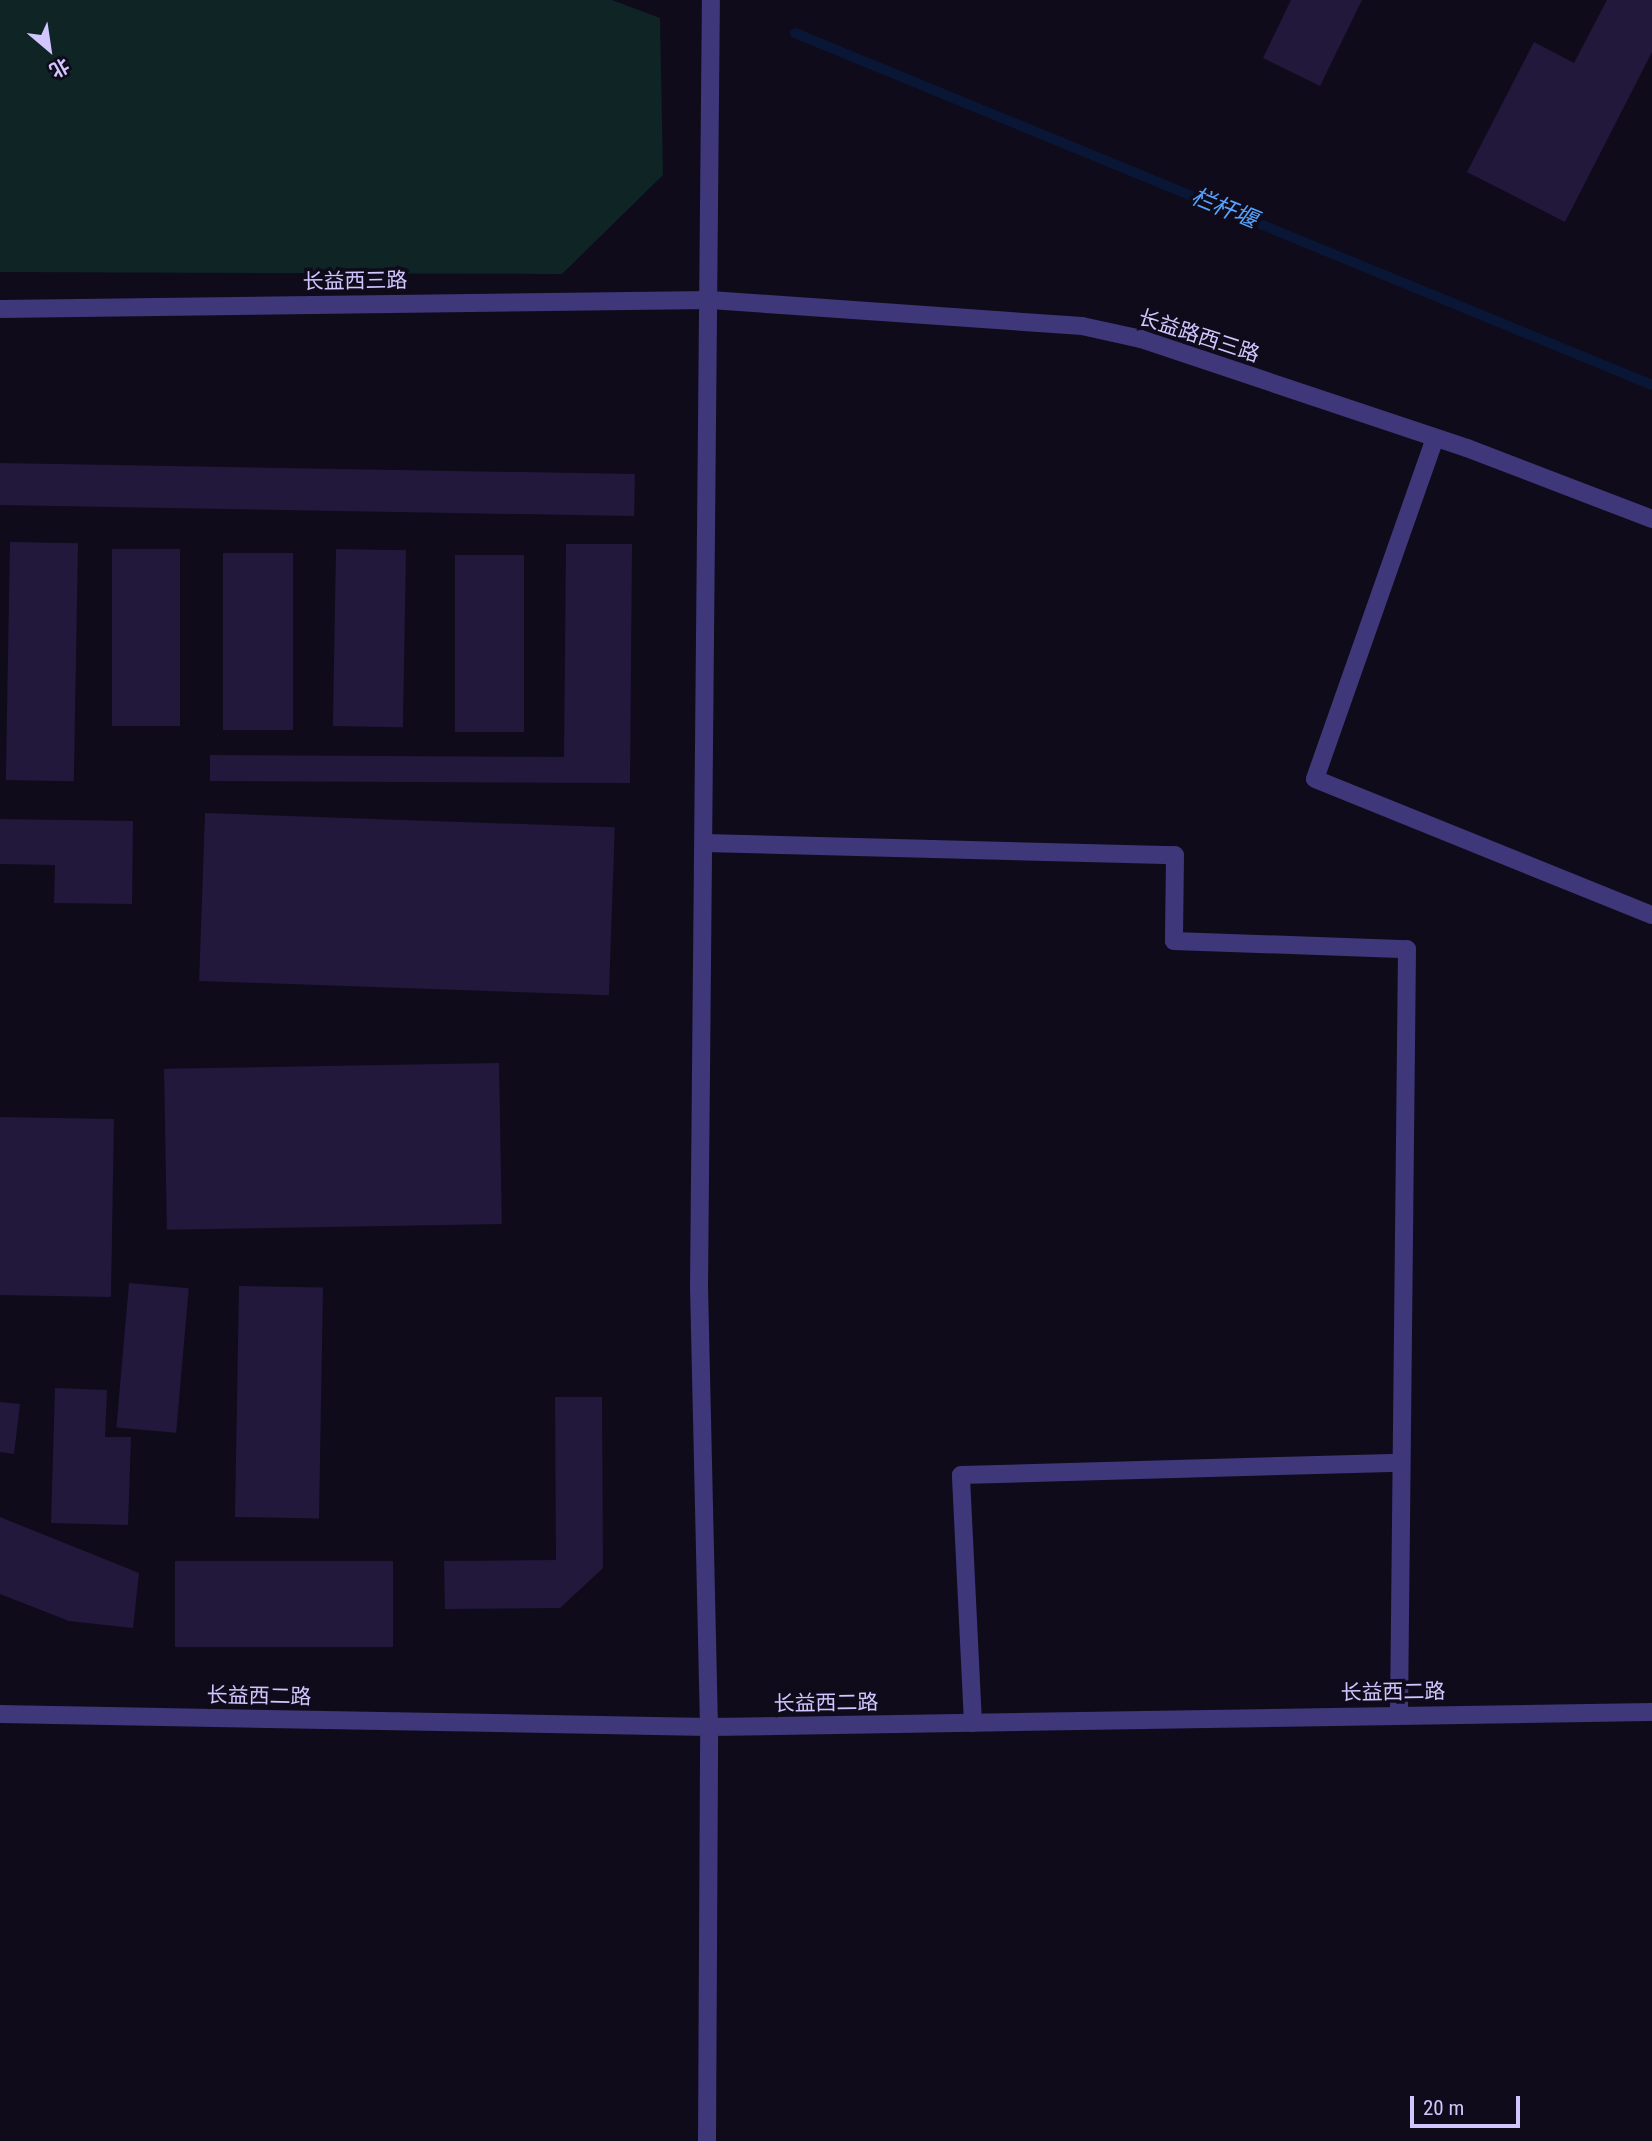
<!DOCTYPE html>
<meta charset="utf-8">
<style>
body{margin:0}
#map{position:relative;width:1652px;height:2141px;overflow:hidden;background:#0f0b1b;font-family:"Roboto Condensed","Noto Sans SC",sans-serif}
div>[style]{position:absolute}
.green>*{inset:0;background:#0e2425}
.stream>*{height:10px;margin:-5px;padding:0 5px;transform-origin:5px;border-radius:5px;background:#091636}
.building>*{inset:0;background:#22183c;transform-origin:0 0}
.minor>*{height:18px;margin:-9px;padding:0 9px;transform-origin:9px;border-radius:9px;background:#3e377a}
span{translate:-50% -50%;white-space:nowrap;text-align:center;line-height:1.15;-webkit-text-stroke:7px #0f0b1b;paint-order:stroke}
.street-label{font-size:21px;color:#d1c6fe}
.water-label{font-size:23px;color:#56a3fc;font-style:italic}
.north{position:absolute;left:14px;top:14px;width:70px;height:70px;-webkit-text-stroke:5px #0f0b1b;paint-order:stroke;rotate:151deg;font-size:19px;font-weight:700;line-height:28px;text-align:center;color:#d1c6fe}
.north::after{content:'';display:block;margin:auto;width:24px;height:32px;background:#d1c6fe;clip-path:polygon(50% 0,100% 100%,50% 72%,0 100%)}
.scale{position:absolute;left:1410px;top:2096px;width:110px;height:32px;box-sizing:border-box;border:4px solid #d1c6fe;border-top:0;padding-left:9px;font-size:21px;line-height:24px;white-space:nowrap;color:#d1c6fe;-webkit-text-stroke:5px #0f0b1b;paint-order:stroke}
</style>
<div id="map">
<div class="green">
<div style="clip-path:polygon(0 0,612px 0,660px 18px,663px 175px,562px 274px,0 272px)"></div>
</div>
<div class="stream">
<div style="left:795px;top:33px;width:926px;rotate:22.33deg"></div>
</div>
<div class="building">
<div style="clip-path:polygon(1291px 0,1362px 0,1320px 86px,1263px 58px)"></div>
<div style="clip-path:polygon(1607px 0,1652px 0,1652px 52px,1565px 222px,1467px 172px,1534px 42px,1574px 63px)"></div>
<div style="left:0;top:463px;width:635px;height:42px;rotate:1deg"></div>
<div style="left:10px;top:542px;width:68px;height:238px;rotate:1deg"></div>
<div style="clip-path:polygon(566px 544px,632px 544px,630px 783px,210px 781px,210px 755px,564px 757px)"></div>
<div style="left:112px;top:549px;width:68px;height:177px"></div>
<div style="left:336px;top:549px;width:70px;height:177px;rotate:1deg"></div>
<div style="left:223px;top:553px;width:70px;height:177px"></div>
<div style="left:455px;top:555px;width:69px;height:177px"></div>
<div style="left:205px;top:813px;width:410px;height:168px;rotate:2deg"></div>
<div style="clip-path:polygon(0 819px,133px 821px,132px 904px,54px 903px,55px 865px,0 864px)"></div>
<div style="left:499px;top:1063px;width:161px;height:335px;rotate:89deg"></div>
<div style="left:0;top:1117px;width:114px;height:178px;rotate:1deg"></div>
<div style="left:129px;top:1283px;width:60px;height:145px;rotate:5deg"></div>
<div style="left:239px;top:1286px;width:84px;height:231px;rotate:1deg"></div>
<div style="clip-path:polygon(55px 1388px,107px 1390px,105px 1437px,131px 1437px,128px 1525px,51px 1523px)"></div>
<div style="clip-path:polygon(555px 1397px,602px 1397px,603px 1568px,560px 1608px,445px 1609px,444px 1561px,556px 1560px)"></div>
<div style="clip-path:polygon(0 1402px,20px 1404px,14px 1454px,0 1452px)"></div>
<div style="clip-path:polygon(0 1517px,139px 1573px,133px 1628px,69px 1621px,0 1594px)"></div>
<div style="left:175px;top:1561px;width:218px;height:86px"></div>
</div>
<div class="minor">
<div style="left:0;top:309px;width:710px;rotate:-0.73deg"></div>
<div style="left:710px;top:300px;width:373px;rotate:4deg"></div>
<div style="left:1082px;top:326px;width:60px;rotate:12.4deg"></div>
<div style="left:1141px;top:339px;width:344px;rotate:18.5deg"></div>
<div style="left:1467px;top:448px;width:198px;rotate:21deg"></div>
<div style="left:1435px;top:438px;width:361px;rotate:109.4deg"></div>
<div style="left:1315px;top:779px;width:363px;rotate:22deg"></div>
<div style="left:704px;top:843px;width:471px;rotate:1.5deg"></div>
<div style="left:1175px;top:855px;width:86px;rotate:90.7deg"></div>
<div style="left:1174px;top:941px;width:233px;rotate:2deg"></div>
<div style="left:1407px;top:949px;width:766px;rotate:90.6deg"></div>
<div style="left:0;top:1714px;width:709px;rotate:1.05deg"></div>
<div style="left:709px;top:1727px;width:943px;rotate:-0.91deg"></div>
<div style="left:973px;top:1723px;width:248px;rotate:-92.8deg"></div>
<div style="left:961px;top:1475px;width:439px;rotate:-1.6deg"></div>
<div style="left:707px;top:2141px;width:414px;rotate:-89.7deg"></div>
<div style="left:709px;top:1727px;width:440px;rotate:-91.3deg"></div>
<div style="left:699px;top:1287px;width:1287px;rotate:-89.47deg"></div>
</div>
<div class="street-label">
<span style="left:355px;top:281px;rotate:-1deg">长益西三路</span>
<span style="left:1199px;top:336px;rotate:18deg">长益路西三路</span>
<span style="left:1393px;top:1692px;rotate:-1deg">长益西二路</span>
<span style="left:259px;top:1696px;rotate:1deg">长益西二路</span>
<span style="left:826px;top:1703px;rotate:-1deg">长益西二路</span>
</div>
<div class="water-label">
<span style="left:1224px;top:209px;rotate:22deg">栏杆堰</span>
</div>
<div class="north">北</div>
<div class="scale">20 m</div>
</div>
